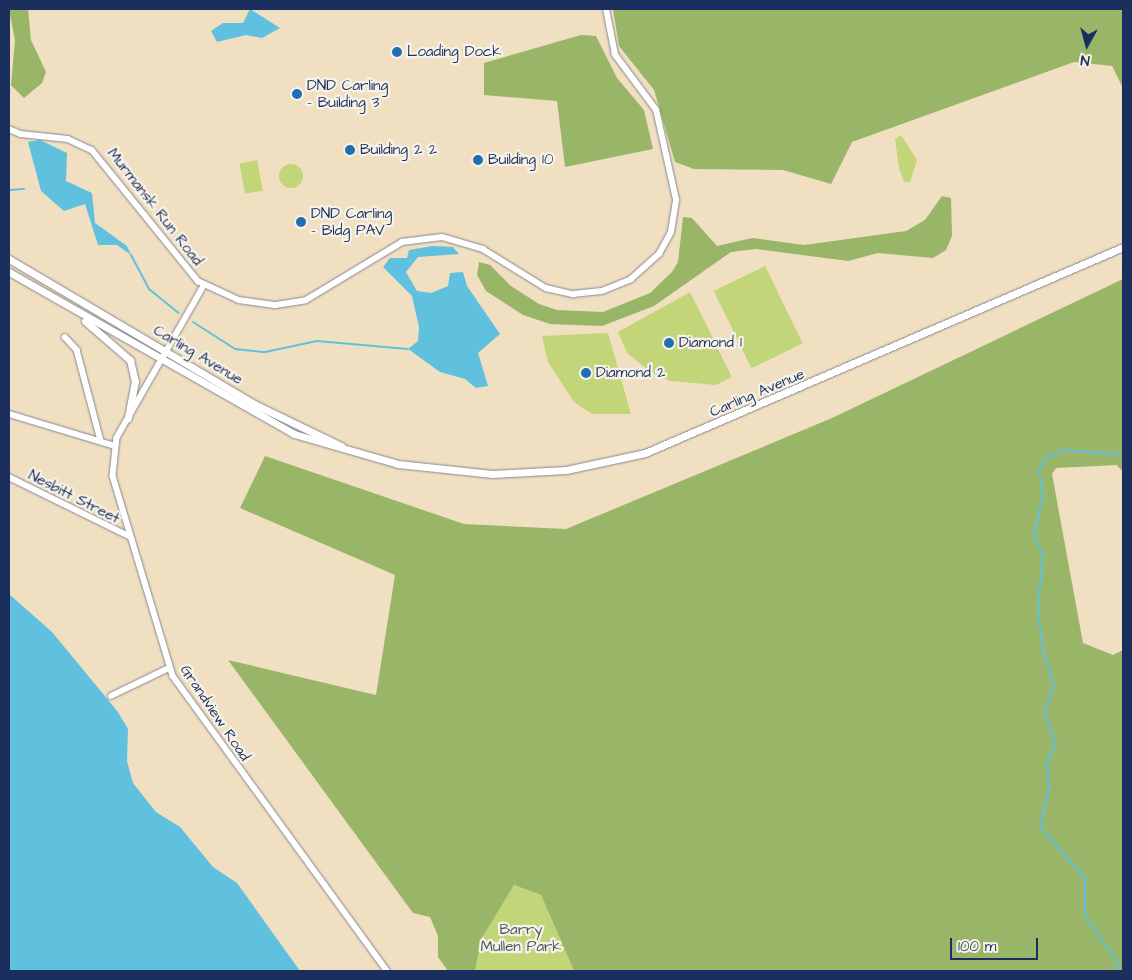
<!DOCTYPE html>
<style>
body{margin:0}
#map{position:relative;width:1132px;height:980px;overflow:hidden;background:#f1dfc2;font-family:"Architects Daughter",sans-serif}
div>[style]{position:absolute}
.green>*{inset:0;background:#c2d578;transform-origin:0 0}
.round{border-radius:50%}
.forest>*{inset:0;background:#99b668}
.water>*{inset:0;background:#60c1de}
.stream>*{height:2px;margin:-1px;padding:0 1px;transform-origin:1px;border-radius:1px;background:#60c1de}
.roads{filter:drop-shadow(0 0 1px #868790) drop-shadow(0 0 1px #868790)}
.minor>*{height:5.5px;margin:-2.75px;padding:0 2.75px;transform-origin:2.75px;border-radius:2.75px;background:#fff}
.major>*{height:7px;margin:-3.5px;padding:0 3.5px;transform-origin:3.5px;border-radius:3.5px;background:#fff}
.dots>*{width:14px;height:14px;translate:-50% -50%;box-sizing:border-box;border:2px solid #f7f3e8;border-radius:50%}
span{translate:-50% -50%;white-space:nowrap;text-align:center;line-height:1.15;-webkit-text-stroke:4.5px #f7f3e8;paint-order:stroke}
.poi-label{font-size:15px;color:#1b2f5e}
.left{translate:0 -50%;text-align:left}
.street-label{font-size:15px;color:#1b2f5e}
.park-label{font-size:15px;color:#455864}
.frame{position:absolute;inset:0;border:10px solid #1b2f5e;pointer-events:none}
.north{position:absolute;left:1062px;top:20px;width:50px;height:50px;-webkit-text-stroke:4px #f7f3e8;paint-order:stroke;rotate:187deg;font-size:14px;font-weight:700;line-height:20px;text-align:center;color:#1b2f5e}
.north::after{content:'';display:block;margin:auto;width:18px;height:22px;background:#1b2f5e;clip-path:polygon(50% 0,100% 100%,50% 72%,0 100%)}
.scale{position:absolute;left:950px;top:938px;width:88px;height:22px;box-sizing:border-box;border:2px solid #1b2f5e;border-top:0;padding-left:6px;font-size:15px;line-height:18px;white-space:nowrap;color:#1b2f5e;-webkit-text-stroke:4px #f7f3e8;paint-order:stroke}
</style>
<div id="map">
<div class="green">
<div style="clip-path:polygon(901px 135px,917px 160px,910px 182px,904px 182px,899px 168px,895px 139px)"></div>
<div style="left:257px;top:160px;width:31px;height:18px;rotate:79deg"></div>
<div class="round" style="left:279px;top:164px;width:24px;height:24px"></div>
<div style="left:765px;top:266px;width:86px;height:57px;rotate:64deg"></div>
<div style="clip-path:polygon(690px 292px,732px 377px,716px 385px,670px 381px,648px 370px,627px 353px,618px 332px)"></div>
<div style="clip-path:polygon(608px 333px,631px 414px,592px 414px,574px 402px,548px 362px,542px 336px)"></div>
<div style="clip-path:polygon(514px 885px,541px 895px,574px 971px,475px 971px,482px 938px)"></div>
</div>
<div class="forest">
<div style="clip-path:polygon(9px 9px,28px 9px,31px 40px,46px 72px,42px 83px,24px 98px,11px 85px,15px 40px)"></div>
<div style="clip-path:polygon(613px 9px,1123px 9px,1123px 88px,1112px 66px,1074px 62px,852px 142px,831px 184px,783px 170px,694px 169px,675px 162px,654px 90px,619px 46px)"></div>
<div style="clip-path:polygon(581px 35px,596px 36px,617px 78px,644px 110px,653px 149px,565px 167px,557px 101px,484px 95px,484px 63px)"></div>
<div style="clip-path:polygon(942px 196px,951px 198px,952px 236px,946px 250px,933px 258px,878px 253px,848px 261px,756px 249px,731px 252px,654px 306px,602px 326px,550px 324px,523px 315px,486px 291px,477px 275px,479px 262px,490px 265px,511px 286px,539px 304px,557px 310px,603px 312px,650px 293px,672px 272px,678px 262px,683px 217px,692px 218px,717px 246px,752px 238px,804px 245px,906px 231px,925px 220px)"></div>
<div style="clip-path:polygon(1123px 279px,1123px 472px,1117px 465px,1056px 468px,1052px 474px,1083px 643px,1113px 655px,1123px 650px,1123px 971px,574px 971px,541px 895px,514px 885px,482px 938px,475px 971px,448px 971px,438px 957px,438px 936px,430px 917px,413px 913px,228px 660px,376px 695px,395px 575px,240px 508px,265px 456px,464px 524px,566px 529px,832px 418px)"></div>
</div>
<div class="water">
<div style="clip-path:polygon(250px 9px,280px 28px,262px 38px,246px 35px,217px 42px,211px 31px,223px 23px,243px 23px)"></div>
<div style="clip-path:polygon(40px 140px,67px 153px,66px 181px,92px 193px,95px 223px,127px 246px,131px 255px,117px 245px,98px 245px,85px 204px,64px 211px,41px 191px,28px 142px)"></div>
<div style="clip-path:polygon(432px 246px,453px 247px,459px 254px,418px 257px,406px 272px,417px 291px,431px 293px,448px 286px,450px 273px,463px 272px,467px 286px,500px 334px,478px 353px,488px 386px,476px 388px,465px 379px,440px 372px,408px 349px,418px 341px,419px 327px,412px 296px,383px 267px,390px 258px,407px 258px,409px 250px)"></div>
<div style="clip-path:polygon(9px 594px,52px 632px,118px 712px,128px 729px,127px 761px,133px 783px,156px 812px,180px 827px,213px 867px,237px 883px,300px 971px,9px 971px)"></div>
</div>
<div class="stream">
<div style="left:9px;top:190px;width:15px;rotate:-4deg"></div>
<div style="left:131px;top:255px;width:38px;rotate:62deg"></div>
<div style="left:149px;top:289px;width:38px;rotate:39deg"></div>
<div style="left:193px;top:322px;width:50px;rotate:32.7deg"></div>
<div style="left:235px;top:349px;width:30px;rotate:6deg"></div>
<div style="left:265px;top:352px;width:53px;rotate:-11.9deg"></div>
<div style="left:317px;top:341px;width:91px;rotate:5deg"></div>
<div style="left:1117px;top:971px;width:10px;rotate:-90deg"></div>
<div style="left:1117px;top:961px;width:55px;rotate:-125.4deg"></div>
<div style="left:1085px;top:916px;width:38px;rotate:-90deg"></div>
<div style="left:1085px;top:878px;width:68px;rotate:-131.4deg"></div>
<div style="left:1040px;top:827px;width:39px;rotate:-77deg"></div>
<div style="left:1049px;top:789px;width:27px;rotate:-94deg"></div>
<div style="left:1047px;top:762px;width:21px;rotate:-65deg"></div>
<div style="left:1056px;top:743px;width:32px;rotate:-112deg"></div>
<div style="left:1044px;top:713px;width:30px;rotate:-70deg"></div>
<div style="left:1054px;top:685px;width:36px;rotate:-108deg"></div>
<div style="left:1043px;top:651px;width:43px;rotate:-96.6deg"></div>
<div style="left:1038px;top:608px;width:53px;rotate:-84.6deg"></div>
<div style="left:1043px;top:555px;width:21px;rotate:-115deg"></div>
<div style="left:1034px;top:536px;width:42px;rotate:-77.6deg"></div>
<div style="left:1043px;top:495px;width:25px;rotate:-99deg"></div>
<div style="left:1039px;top:470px;width:14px;rotate:-60deg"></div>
<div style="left:1046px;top:458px;width:20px;rotate:-24deg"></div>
<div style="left:1064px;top:450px;width:59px;rotate:4.8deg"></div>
</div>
<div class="roads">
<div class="minor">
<div style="left:9px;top:129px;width:13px;rotate:23deg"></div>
<div style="left:21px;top:134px;width:47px;rotate:6.1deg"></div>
<div style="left:68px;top:139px;width:26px;rotate:25deg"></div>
<div style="left:92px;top:150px;width:169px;rotate:51deg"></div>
<div style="left:198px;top:281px;width:45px;rotate:24.9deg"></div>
<div style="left:239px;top:300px;width:37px;rotate:8deg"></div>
<div style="left:276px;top:305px;width:30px;rotate:-9deg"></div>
<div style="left:306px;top:300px;width:112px;rotate:-31.1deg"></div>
<div style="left:402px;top:242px;width:40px;rotate:-7.1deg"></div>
<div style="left:442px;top:237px;width:43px;rotate:16.3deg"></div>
<div style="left:483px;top:249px;width:74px;rotate:31.8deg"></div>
<div style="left:546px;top:288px;width:28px;rotate:13deg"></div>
<div style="left:573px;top:294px;width:29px;rotate:-6deg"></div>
<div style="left:602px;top:291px;width:31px;rotate:-22deg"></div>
<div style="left:631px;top:279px;width:38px;rotate:-42deg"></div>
<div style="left:659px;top:254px;width:25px;rotate:-61deg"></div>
<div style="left:671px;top:232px;width:32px;rotate:-81deg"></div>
<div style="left:676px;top:200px;width:92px;rotate:-102.5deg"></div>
<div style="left:656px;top:110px;width:69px;rotate:-126.7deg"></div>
<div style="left:615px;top:55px;width:47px;rotate:-101.1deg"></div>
<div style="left:204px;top:286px;width:175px;rotate:119.8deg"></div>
<div style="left:117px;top:438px;width:38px;rotate:96deg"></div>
<div style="left:113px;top:476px;width:209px;rotate:73.3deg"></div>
<div style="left:173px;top:676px;width:364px;rotate:54deg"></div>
<div style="left:65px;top:337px;width:18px;rotate:47deg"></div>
<div style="left:77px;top:350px;width:94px;rotate:75.2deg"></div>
<div style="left:9px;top:414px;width:111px;rotate:16.8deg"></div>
<div style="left:9px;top:477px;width:134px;rotate:26.2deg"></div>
<div style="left:111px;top:696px;width:64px;rotate:-25.8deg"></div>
</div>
<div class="major">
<div style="left:9px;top:259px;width:285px;rotate:30.6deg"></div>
<div style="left:254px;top:404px;width:97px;rotate:25.8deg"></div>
<div style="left:9px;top:272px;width:328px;rotate:29.6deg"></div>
<div style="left:294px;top:434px;width:108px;rotate:16.1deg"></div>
<div style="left:398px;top:464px;width:95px;rotate:6.1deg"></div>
<div style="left:492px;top:474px;width:74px;rotate:-3.1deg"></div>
<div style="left:566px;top:470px;width:81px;rotate:-12.1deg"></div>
<div style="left:645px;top:453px;width:520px;rotate:-23.31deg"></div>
<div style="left:85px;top:321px;width:60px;rotate:40.9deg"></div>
<div style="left:130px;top:360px;width:22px;rotate:77deg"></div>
<div style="left:135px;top:381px;width:38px;rotate:101deg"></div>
</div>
</div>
<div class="dots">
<div style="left:397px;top:52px;background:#1f6fb2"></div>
<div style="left:297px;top:94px;background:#1f6fb2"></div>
<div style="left:350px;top:150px;background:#1f6fb2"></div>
<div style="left:478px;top:160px;background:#1f6fb2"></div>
<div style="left:301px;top:222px;background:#1f6fb2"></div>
<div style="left:669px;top:343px;background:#1f6fb2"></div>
<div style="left:586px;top:373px;background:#1f6fb2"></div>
</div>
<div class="poi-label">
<span class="left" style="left:407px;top:52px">Loading Dock</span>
<span class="left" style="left:307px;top:94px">DND Carling<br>- Building 3</span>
<span class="left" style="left:360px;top:150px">Building 2 2</span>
<span class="left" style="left:488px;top:160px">Building 10</span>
<span class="left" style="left:311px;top:222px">DND Carling<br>- Bldg PAV</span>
<span class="left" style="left:679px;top:343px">Diamond 1</span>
<span class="left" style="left:596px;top:373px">Diamond 2</span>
</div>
<div class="street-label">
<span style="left:155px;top:207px;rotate:52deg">Murmansk Run Road</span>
<span style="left:198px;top:355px;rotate:31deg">Carling Avenue</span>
<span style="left:757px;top:393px;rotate:-23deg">Carling Avenue</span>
<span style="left:74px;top:497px;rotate:27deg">Nesbitt Street</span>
<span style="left:215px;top:713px;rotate:56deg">Grandview Road</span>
</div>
<div class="park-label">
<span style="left:521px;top:938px">Barry<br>Mullen Park</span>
</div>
<div class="frame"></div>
<div class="north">N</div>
<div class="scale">100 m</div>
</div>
